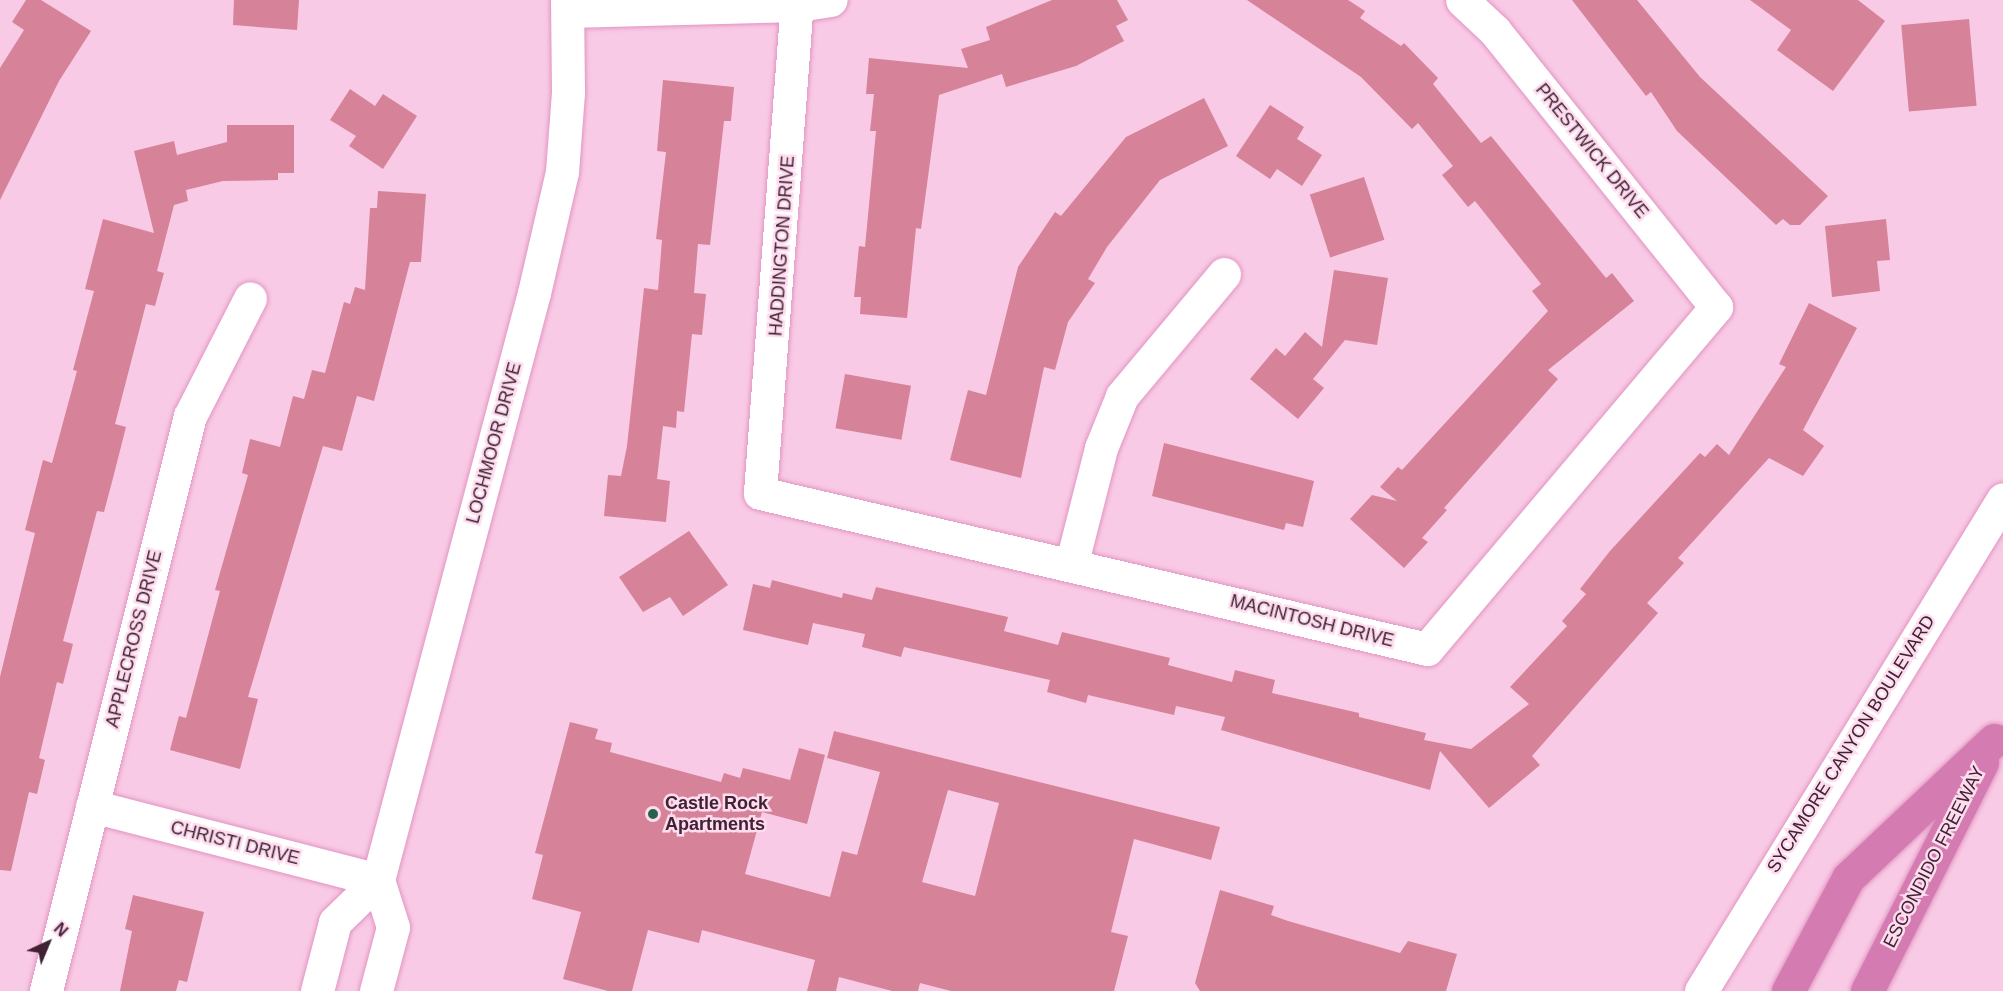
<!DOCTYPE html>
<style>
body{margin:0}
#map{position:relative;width:2003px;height:991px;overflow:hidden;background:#f9cae5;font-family:Arial,sans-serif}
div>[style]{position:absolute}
.building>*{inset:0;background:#d68298;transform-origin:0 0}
.roads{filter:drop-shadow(0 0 2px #e195c2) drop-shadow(0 0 2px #e195c2)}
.minor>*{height:33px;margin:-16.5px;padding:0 16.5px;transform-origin:16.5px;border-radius:16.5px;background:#fff}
.tertiary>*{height:33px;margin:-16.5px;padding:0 16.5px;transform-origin:16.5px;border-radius:16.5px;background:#fff}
.motorway>*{height:33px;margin:-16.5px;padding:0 16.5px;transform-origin:16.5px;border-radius:16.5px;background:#d47bb1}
.dots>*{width:16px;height:16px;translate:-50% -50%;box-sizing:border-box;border:3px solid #fddcee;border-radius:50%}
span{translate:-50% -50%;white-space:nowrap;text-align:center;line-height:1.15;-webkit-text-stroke:5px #fddcee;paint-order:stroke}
.street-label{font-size:18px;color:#402234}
.poi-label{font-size:18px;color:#402234;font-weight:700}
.left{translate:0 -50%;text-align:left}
.north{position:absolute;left:18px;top:913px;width:60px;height:60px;-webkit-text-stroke:4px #fddcee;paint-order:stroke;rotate:44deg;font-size:16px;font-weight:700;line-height:24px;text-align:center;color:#402234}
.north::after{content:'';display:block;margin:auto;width:21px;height:27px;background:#402234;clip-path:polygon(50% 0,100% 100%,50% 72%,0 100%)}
</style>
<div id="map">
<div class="building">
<div style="clip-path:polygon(26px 0,41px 0,91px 31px,59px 81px,0 200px,0 68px,24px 30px,12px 22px)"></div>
<div style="clip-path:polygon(234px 0,299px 0,297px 30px,233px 25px)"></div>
<div style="clip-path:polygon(1052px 0,1117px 0,1128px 20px,1116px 26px,1124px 41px,1076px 66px,1006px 87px,1002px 74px,939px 95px,921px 229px,916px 228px,907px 318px,860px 314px,861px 297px,854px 297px,859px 246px,865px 247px,876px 131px,870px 131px,874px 94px,866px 94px,869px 58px,968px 68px,961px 49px,990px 40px,986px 27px)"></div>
<div style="clip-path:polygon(1247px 0,1348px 0,1365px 11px,1360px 18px,1401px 46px,1404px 43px,1438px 78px,1433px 84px,1481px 143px,1491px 136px,1606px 278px,1612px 273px,1634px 301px,1548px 370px,1558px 379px,1444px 508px,1447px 510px,1422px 538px,1428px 542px,1404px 568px,1350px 519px,1372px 495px,1397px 501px,1380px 487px,1398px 467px,1402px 470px,1548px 311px,1532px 291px,1541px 284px,1475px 201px,1468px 207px,1442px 175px,1453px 166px,1418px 123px,1412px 129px,1361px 77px)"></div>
<div style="clip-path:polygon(1572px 0,1637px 0,1700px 77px,1828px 196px,1800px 225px,1790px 225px,1783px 219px,1776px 225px,1677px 131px,1651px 92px,1646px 96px)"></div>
<div style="clip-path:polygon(1750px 0,1858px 0,1885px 21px,1833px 91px,1777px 50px,1791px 30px)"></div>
<div style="left:1969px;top:19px;width:87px;height:68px;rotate:85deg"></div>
<div style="clip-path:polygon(663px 80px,734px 87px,731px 121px,724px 121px,710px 245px,698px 244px,694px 293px,706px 294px,702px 335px,692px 334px,684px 412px,677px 411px,676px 428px,663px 426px,657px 479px,670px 481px,666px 522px,604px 516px,608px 475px,621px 476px,627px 446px,644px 288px,658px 290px,662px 240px,656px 239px,666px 152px,657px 151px)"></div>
<div style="clip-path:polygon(350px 89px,375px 106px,383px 94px,417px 116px,383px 169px,349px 146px,356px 136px,330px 120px)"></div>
<div style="clip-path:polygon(1204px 98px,1228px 146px,1160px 180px,1107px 247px,1088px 279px,1095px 283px,1068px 322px,1055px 370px,1044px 367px,1021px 478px,950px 460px,968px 390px,986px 395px,1018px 267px,1055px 212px,1061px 216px,1126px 137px)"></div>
<div style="clip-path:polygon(1270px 105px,1304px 127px,1297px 139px,1322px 155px,1302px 186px,1277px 169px,1270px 179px,1236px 156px)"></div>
<div style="clip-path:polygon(227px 125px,294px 125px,294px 173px,278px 173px,278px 180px,223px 181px,186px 190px,188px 201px,174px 205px,157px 271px,164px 273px,155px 306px,146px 304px,115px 424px,126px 427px,113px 478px,104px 512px,97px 511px,63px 641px,73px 644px,63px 684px,57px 682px,39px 758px,45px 760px,37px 794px,29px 792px,11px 871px,0 870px,0 677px,35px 533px,25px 530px,43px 460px,52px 463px,77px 371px,73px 370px,94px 291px,85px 289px,103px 219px,154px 233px,134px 151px,174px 141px,177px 155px,227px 142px)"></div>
<div style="left:1364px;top:177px;width:66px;height:57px;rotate:72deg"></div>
<div style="clip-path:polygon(378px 191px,426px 194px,421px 262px,410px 262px,374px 401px,357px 396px,342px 451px,323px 446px,248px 697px,258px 699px,240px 769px,170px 750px,179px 716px,186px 718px,220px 591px,215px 590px,248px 475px,242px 473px,250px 439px,280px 447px,293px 396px,304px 399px,312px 370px,325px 373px,344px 302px,350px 304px,355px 287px,365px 290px,370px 208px,377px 208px)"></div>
<div style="clip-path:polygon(1886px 219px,1890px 260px,1877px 261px,1880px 291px,1832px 297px,1825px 226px)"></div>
<div style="clip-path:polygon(1334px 270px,1388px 278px,1377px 345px,1345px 340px,1313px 379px,1324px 388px,1298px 419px,1250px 379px,1276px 348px,1285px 356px,1305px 332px,1322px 347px)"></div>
<div style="clip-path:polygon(1809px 303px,1857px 328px,1803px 430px,1824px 446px,1803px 476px,1769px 458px,1678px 558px,1684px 563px,1647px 603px,1658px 613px,1532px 756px,1540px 765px,1489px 808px,1440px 751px,1430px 790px,1221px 730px,1225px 717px,1176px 706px,1174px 715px,1088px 695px,1086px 703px,1047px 692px,1050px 680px,904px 647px,901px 657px,862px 647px,865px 634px,813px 623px,808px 645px,743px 630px,753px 584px,770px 588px,772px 580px,842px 598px,843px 593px,872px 600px,876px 587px,1008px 617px,1004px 631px,1058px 645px,1062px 632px,1170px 658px,1168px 665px,1232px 682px,1235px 670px,1275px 680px,1272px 693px,1359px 713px,1359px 717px,1426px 733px,1424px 740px,1471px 749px,1529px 704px,1510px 687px,1567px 626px,1562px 621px,1586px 594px,1580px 589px,1610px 551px,1700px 453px,1705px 457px,1717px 444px,1729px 455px,1786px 367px,1779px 364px)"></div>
<div style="left:845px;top:374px;width:67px;height:55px;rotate:10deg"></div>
<div style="clip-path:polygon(1164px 443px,1314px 481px,1303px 527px,1286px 523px,1284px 530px,1152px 496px)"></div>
<div style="clip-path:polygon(689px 531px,728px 585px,683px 616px,670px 597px,643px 612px,619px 577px)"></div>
<div style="clip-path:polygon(evenodd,570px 722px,598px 729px,595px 739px,612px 743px,610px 752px,721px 782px,724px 773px,740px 778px,743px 768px,790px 780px,799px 748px,825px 755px,807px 824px,762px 812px,745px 874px,830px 897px,842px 851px,857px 855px,880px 772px,827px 758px,834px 731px,1220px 827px,1211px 860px,1134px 839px,1111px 932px,1128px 936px,1114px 991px,951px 991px,920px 983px,918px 991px,892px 991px,839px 977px,836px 991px,807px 991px,815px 960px,702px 930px,699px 943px,648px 930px,632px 991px,608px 991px,563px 979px,581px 912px,532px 899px,543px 855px,535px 853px,570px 722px,948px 790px,999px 803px,975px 896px,922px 882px,948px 790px)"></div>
<div style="clip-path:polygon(1220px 890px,1274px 906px,1271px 915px,1288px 921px,1400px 953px,1408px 941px,1457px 954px,1446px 991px,1200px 991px,1195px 983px)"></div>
<div style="clip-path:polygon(133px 895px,204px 912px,187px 982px,179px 980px,176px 991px,120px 991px,132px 931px,125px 929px)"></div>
</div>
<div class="roads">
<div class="minor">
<div style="left:797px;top:0;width:494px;rotate:94.3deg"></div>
<div style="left:760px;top:493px;width:685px;rotate:13.16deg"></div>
<div style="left:1427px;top:649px;width:448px;rotate:-49.8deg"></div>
<div style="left:1716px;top:307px;width:354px;rotate:-128.7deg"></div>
<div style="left:1495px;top:31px;width:45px;rotate:-136.8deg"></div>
<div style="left:568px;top:11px;width:230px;rotate:-1.5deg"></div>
<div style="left:798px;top:5px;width:33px;rotate:-9deg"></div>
<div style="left:1072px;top:562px;width:118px;rotate:-75.7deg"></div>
<div style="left:1101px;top:448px;width:56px;rotate:-68deg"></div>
<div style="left:1122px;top:396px;width:159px;rotate:-50.1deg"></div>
<div style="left:92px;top:806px;width:295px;rotate:14.5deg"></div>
<div style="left:46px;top:991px;width:593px;rotate:-75.94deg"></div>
<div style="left:190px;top:416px;width:132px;rotate:-63deg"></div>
</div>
<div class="tertiary">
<div style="left:317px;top:991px;width:71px;rotate:-75.4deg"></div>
<div style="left:335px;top:922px;width:60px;rotate:-44.3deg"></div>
<div style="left:378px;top:880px;width:607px;rotate:-75.12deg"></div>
<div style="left:534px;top:293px;width:124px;rotate:-77deg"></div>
<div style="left:562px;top:172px;width:79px;rotate:-85.7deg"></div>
<div style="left:568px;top:93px;width:93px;rotate:-90.6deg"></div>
<div style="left:376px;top:991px;width:66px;rotate:-75.1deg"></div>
<div style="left:393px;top:927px;width:49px;rotate:-107.7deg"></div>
<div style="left:1701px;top:991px;width:577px;rotate:-58.46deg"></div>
</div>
<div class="motorway">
<div style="left:1788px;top:991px;width:128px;rotate:-62deg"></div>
<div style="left:1848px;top:878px;width:201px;rotate:-43.4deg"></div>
<div style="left:1867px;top:991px;width:256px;rotate:-63.3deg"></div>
</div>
</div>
<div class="dots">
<div style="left:653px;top:814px;background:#29624a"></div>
</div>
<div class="street-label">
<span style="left:1592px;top:151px;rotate:51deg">PRESTWICK DRIVE</span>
<span style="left:782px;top:246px;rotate:-86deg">HADDINGTON DRIVE</span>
<span style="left:494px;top:443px;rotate:-75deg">LOCHMOOR DRIVE</span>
<span style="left:1312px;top:621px;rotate:14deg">MACINTOSH DRIVE</span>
<span style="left:134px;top:639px;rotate:-76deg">APPLECROSS DRIVE</span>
<span style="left:1851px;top:744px;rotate:-58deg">SYCAMORE CANYON BOULEVARD</span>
<span style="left:235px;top:843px;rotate:14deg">CHRISTI DRIVE</span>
<span style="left:1934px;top:857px;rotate:-63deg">ESCONDIDO FREEWAY</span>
</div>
<div class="poi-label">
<span class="left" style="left:665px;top:814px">Castle Rock<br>Apartments</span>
</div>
<div class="north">N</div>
</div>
